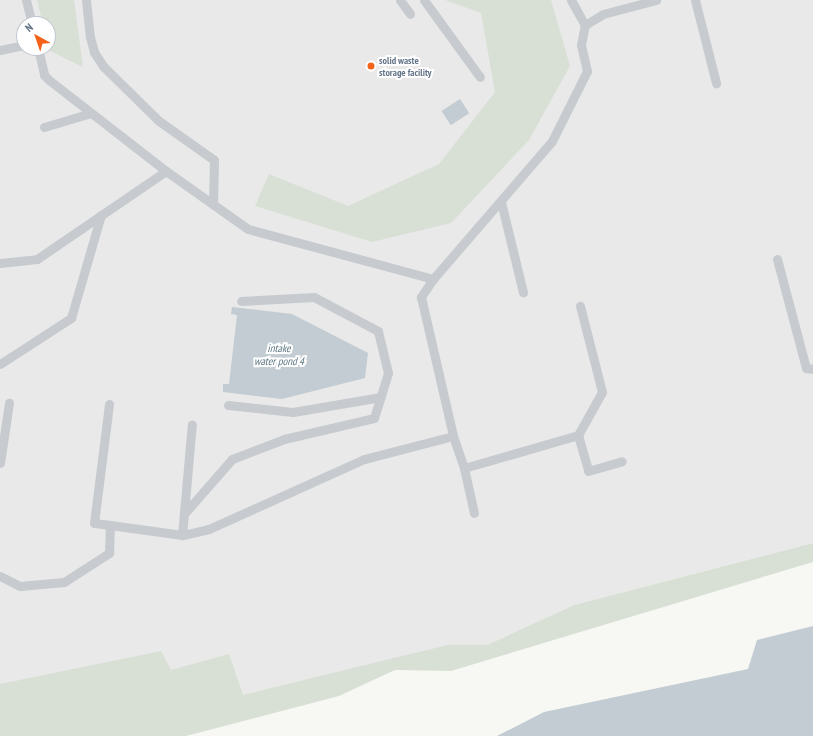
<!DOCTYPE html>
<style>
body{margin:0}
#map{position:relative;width:813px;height:736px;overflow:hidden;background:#f7f8f4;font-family:"PT Sans Narrow",sans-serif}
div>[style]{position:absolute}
.built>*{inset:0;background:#e8e9e8}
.green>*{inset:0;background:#d8e0d5}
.water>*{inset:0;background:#c3ccd2;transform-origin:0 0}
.lane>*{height:9px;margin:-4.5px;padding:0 4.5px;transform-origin:4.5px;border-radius:4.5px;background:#c7cace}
.dots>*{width:11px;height:11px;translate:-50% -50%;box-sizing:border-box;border:2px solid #fff;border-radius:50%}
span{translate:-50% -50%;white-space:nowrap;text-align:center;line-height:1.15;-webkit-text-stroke:4px #fff;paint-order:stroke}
.poi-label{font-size:10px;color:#647488;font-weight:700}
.left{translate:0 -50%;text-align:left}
.water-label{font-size:11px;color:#5f7784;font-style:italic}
.north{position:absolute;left:16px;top:16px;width:40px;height:40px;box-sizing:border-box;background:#fff;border:1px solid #c1c7cf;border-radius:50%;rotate:320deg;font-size:11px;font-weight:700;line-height:16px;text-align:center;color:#647488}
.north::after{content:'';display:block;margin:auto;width:14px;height:18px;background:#f46118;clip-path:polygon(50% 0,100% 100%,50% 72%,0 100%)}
</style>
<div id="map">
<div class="built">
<div style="clip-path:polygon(evenodd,0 0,813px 0,813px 543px,574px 605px,487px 645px,447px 645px,240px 699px,0 727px,0 0,24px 24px,48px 24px,48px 48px,24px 48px,24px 24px)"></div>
</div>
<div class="green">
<div style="clip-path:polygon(37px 0,74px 0,83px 67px,50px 51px,48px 24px,43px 24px)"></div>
<div style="clip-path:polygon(445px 0,551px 0,570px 66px,529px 140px,451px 223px,372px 242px,255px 206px,269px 174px,348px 206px,439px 164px,495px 92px,481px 13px)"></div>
<div style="clip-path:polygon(813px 543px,813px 562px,451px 671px,395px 670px,339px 696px,186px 736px,0 736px,0 684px,161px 651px,171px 670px,229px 654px,243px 695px,447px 645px,487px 645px,574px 605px)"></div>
</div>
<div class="water">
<div style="left:460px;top:99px;width:17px;height:22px;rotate:57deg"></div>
<div style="clip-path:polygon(232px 307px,292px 314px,368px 353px,365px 378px,282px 399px,223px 392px,223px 384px,229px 384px,237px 315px,231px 314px)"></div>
<div style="clip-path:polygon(813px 626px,813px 736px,497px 736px,544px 712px,748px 669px,757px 640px)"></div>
</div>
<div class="lane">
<div style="left:26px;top:0;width:25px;rotate:76deg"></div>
<div style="left:86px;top:0;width:37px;rotate:84deg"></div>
<div style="left:90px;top:37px;width:16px;rotate:75deg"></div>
<div style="left:94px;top:52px;width:17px;rotate:57deg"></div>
<div style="left:103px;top:66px;width:78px;rotate:44.5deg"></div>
<div style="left:159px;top:121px;width:67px;rotate:35.3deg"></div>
<div style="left:214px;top:160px;width:43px;rotate:91.3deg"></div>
<div style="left:400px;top:0;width:17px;rotate:54deg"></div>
<div style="left:424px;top:0;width:95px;rotate:54deg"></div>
<div style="left:571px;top:0;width:29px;rotate:61deg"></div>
<div style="left:695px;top:0;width:86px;rotate:75.8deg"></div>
<div style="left:38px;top:48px;width:28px;rotate:77deg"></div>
<div style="left:44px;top:75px;width:7px;rotate:45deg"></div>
<div style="left:49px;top:80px;width:148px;rotate:37.9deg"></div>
<div style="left:166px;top:171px;width:100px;rotate:35.3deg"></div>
<div style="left:248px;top:229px;width:192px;rotate:15.1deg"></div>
<div style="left:433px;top:279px;width:22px;rotate:124deg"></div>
<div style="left:421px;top:297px;width:143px;rotate:77deg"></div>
<div style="left:453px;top:436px;width:92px;rotate:165.5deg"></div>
<div style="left:364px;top:459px;width:170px;rotate:155.7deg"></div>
<div style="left:209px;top:529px;width:28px;rotate:167deg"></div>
<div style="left:182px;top:535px;width:111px;rotate:-84.9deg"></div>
<div style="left:0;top:50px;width:25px;rotate:-12deg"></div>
<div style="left:44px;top:127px;width:49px;rotate:-16.6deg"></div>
<div style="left:501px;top:202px;width:93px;rotate:76.3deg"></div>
<div style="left:777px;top:259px;width:113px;rotate:75.1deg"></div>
<div style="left:806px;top:368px;width:7px;rotate:8deg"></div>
<div style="left:0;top:263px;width:37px;rotate:-6deg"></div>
<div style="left:37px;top:259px;width:156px;rotate:-34.3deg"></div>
<div style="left:433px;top:279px;width:182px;rotate:-49.2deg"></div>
<div style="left:552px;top:141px;width:78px;rotate:-63.4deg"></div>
<div style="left:587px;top:71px;width:27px;rotate:-103deg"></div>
<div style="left:581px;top:45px;width:20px;rotate:-79deg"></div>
<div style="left:585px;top:25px;width:21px;rotate:-31deg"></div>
<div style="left:603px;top:14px;width:55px;rotate:-14.8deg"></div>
<div style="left:0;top:364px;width:85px;rotate:-32.9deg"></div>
<div style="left:71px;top:318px;width:107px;rotate:-73.8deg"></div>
<div style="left:228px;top:405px;width:65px;rotate:6.1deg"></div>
<div style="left:293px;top:412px;width:89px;rotate:-9.7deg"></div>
<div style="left:578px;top:435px;width:49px;rotate:-60.8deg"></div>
<div style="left:602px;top:392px;width:89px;rotate:-104.3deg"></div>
<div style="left:453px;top:436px;width:34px;rotate:71deg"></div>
<div style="left:464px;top:468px;width:119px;rotate:-16.1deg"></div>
<div style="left:578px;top:435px;width:37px;rotate:74deg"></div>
<div style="left:588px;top:471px;width:35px;rotate:-16deg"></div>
<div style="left:0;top:463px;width:61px;rotate:-81.5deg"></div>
<div style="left:464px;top:468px;width:46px;rotate:77.5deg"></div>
<div style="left:184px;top:514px;width:73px;rotate:-48.9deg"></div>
<div style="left:232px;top:459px;width:56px;rotate:-21deg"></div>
<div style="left:284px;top:439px;width:92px;rotate:-13.1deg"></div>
<div style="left:374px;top:418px;width:47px;rotate:-72.7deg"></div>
<div style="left:388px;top:373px;width:43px;rotate:-103.4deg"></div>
<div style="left:378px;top:331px;width:72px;rotate:-152deg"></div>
<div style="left:314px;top:297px;width:73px;rotate:176.9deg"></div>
<div style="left:110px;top:525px;width:73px;rotate:7.9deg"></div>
<div style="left:0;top:576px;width:22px;rotate:27deg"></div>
<div style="left:20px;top:586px;width:44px;rotate:-5.2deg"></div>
<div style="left:64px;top:582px;width:54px;rotate:-32.8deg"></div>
<div style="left:109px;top:553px;width:28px;rotate:-88deg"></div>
<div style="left:110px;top:525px;width:16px;rotate:-173deg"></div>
<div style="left:94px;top:523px;width:120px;rotate:-82.8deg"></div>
</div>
<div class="dots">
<div style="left:371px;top:66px;background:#f46118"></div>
</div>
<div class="poi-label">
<span class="left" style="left:379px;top:66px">solid waste<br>storage facility</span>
</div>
<div class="water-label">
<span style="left:279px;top:355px">intake<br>water pond 4</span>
</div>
<div class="north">N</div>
</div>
